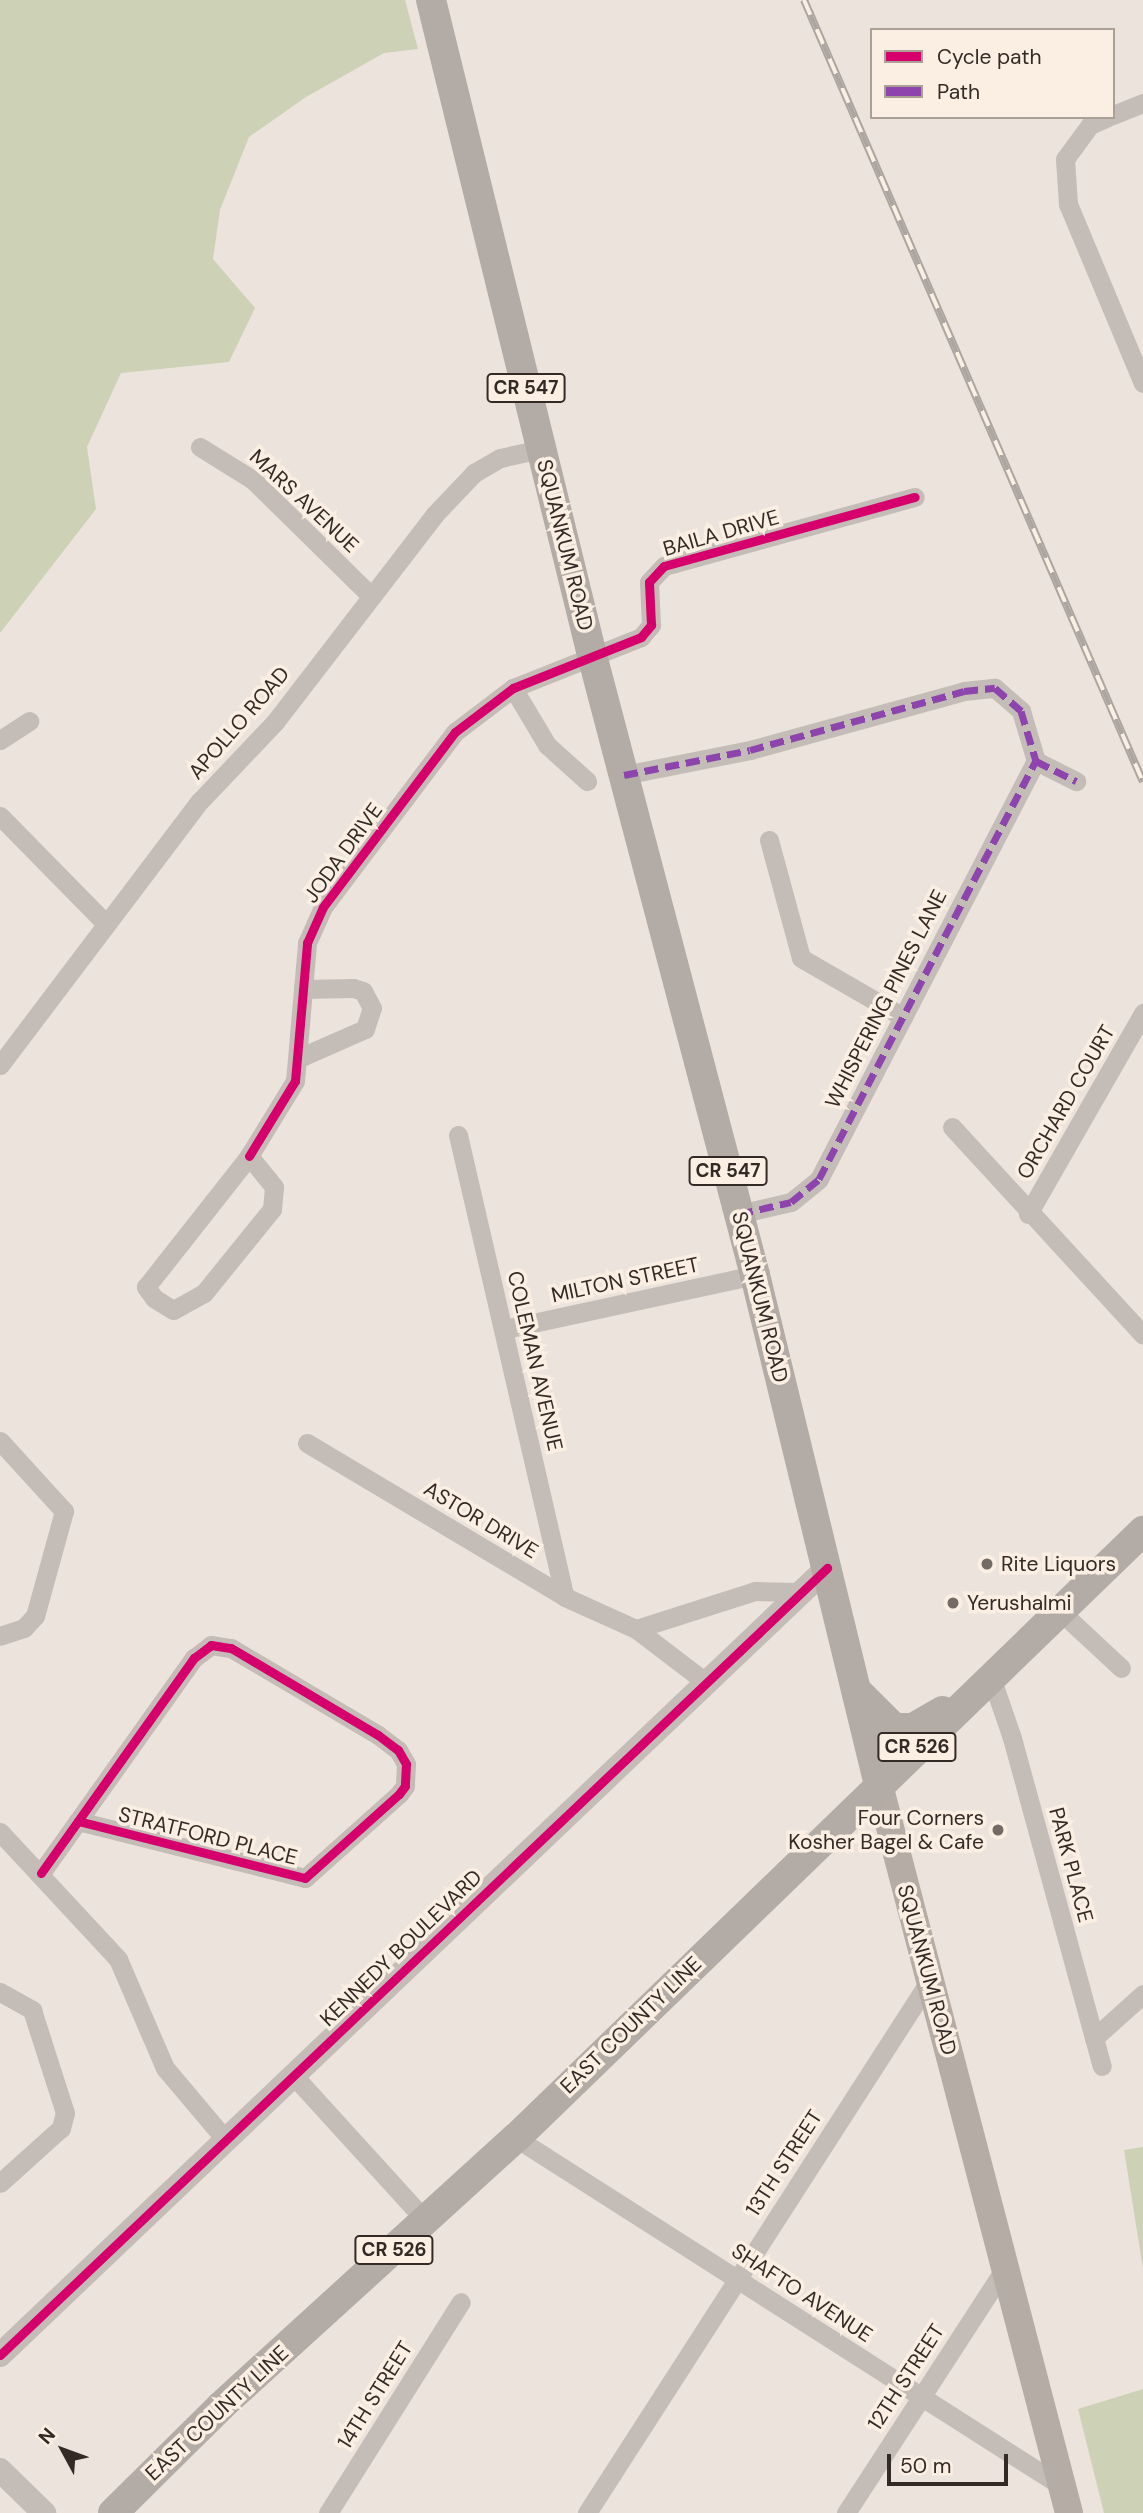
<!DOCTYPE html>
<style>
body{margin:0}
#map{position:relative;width:1143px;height:2513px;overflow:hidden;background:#ece4dc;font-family:"DM Sans",sans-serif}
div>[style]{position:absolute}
.green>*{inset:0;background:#cdd1b6}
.minor>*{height:19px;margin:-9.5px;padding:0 9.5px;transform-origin:9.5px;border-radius:9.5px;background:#c4bcb6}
.tertiary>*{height:24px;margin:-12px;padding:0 12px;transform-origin:12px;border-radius:12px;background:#c4bcb6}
.secondary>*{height:28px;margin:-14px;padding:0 14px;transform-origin:14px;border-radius:14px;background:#b5aca6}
.primary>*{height:30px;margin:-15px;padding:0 15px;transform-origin:15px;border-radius:15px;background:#b3aba5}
.rail>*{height:8px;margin-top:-4px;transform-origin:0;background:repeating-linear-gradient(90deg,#faefe2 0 16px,#aca5a0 0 32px);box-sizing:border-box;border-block:2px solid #aca5a0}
.quiet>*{height:7px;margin-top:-3.5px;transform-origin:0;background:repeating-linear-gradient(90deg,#8e44ad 0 14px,transparent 0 21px)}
.cycleway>*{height:9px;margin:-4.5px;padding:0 4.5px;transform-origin:4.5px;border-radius:4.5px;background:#d6006c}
.dots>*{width:19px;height:19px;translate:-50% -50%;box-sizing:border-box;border:4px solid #faefe2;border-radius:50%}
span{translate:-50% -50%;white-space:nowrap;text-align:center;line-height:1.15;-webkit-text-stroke:7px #faefe2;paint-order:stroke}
.shield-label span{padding:2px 5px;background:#faefe2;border:2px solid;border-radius:5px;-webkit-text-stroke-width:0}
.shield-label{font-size:19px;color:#342a25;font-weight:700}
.street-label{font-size:21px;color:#342a25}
.poi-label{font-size:21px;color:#342a25}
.left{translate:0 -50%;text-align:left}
.right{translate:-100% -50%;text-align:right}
.legend{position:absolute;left:870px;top:28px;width:245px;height:91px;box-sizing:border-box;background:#faefe2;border:2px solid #aba096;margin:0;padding:9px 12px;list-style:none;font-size:21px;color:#342a25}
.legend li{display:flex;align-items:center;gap:14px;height:35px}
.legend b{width:35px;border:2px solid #aba096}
.north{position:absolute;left:28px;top:2415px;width:70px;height:70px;-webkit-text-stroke:5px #faefe2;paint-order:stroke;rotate:311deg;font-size:19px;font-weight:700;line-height:28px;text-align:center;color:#342a25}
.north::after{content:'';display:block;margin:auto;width:24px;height:32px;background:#342a25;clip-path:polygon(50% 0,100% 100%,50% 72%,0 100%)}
.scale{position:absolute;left:887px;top:2454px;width:121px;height:32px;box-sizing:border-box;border:4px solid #342a25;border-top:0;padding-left:9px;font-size:21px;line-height:24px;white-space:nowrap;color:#342a25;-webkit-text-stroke:5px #faefe2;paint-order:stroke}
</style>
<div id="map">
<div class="green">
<div style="clip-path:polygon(0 0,405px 0,418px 49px,384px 53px,306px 97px,249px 137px,220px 210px,213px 259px,255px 308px,229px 362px,121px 373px,87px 447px,96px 509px,0 633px)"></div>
<div style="clip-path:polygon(1143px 2147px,1143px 2269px,1124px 2150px)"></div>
<div style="clip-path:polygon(1143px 2389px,1143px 2513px,1104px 2513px,1078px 2409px)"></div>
</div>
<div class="minor">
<div style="left:1113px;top:115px;width:32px;rotate:-22deg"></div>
<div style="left:1108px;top:117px;width:20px;rotate:156deg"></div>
<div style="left:1090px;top:125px;width:42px;rotate:126.3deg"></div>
<div style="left:1065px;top:159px;width:45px;rotate:86.2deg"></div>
<div style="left:1068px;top:204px;width:194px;rotate:67.3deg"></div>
<div style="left:200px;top:447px;width:62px;rotate:31.9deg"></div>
<div style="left:253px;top:480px;width:164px;rotate:44.5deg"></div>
<div style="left:513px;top:688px;width:66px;rotate:59.2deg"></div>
<div style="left:547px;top:745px;width:54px;rotate:42deg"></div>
<div style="left:0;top:740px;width:35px;rotate:-33deg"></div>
<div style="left:624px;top:775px;width:128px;rotate:-11.2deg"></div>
<div style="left:750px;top:750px;width:222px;rotate:-15.4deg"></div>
<div style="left:964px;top:691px;width:31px;rotate:-6deg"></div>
<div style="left:995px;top:688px;width:35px;rotate:41deg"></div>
<div style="left:1021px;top:711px;width:52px;rotate:73.3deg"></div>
<div style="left:1036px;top:761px;width:45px;rotate:26.6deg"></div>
<div style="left:0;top:816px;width:151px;rotate:45.5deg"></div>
<div style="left:769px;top:840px;width:122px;rotate:74.8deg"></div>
<div style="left:801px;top:958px;width:118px;rotate:30deg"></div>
<div style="left:299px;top:1058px;width:72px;rotate:-23.7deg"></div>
<div style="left:365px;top:1029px;width:22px;rotate:-72deg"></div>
<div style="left:372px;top:1008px;width:19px;rotate:-118deg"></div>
<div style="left:363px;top:991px;width:10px;rotate:-163deg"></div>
<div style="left:353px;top:988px;width:50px;rotate:178.9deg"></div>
<div style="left:0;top:1065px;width:331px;rotate:-52.9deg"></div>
<div style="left:200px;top:801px;width:109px;rotate:-46.5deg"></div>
<div style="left:275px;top:722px;width:262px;rotate:-52.4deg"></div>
<div style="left:435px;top:514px;width:57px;rotate:-46.4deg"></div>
<div style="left:474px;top:473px;width:30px;rotate:-30deg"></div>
<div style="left:500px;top:458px;width:42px;rotate:-12.4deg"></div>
<div style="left:952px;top:1127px;width:282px;rotate:47.4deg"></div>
<div style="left:458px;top:1135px;width:474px;rotate:77deg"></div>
<div style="left:249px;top:1156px;width:88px;rotate:-58.5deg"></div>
<div style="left:295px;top:1081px;width:139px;rotate:-85deg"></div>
<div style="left:307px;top:943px;width:39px;rotate:-66deg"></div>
<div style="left:323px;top:907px;width:219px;rotate:-53deg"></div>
<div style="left:455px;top:732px;width:73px;rotate:-37.2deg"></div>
<div style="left:513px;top:688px;width:138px;rotate:-21.7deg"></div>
<div style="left:641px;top:637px;width:16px;rotate:-50deg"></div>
<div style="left:651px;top:625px;width:43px;rotate:-92.7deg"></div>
<div style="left:649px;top:582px;width:22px;rotate:-47deg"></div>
<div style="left:664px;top:566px;width:260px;rotate:-15.4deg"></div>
<div style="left:249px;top:1156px;width:40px;rotate:51deg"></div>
<div style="left:274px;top:1187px;width:22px;rotate:95deg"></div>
<div style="left:272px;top:1209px;width:108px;rotate:129deg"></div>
<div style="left:204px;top:1293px;width:35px;rotate:151deg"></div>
<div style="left:173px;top:1310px;width:22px;rotate:-148deg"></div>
<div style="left:154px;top:1298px;width:14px;rotate:-126deg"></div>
<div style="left:146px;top:1287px;width:167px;rotate:-51.8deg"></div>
<div style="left:739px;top:1214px;width:53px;rotate:-13deg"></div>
<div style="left:791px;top:1202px;width:36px;rotate:-39deg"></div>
<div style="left:819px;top:1179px;width:471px;rotate:-62.6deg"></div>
<div style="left:1028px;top:1214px;width:232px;rotate:-60.2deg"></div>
<div style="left:505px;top:1329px;width:256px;rotate:-12.2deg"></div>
<div style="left:0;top:1441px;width:95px;rotate:47.6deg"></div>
<div style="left:64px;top:1511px;width:109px;rotate:105.4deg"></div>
<div style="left:35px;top:1616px;width:16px;rotate:133deg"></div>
<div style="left:24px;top:1628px;width:25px;rotate:162deg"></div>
<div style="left:307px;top:1443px;width:300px;rotate:30.8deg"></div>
<div style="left:565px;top:1597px;width:78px;rotate:24.3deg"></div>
<div style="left:636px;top:1629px;width:89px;rotate:37.3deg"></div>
<div style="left:1061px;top:1612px;width:82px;rotate:43deg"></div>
<div style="left:636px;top:1629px;width:125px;rotate:-17.7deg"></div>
<div style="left:755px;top:1591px;width:45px;rotate:1.3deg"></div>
<div style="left:991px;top:1677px;width:65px;rotate:71deg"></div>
<div style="left:1012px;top:1738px;width:340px;rotate:74.7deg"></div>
<div style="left:0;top:1832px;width:173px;rotate:47.1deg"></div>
<div style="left:118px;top:1959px;width:119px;rotate:66.7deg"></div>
<div style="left:165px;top:2068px;width:93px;rotate:49.8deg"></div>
<div style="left:41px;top:1873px;width:264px;rotate:-54.6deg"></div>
<div style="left:194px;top:1658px;width:21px;rotate:-37deg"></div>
<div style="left:211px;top:1645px;width:20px;rotate:9deg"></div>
<div style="left:231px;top:1648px;width:171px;rotate:30.6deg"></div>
<div style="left:378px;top:1735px;width:25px;rotate:37deg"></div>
<div style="left:398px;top:1750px;width:16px;rotate:60deg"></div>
<div style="left:406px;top:1764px;width:22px;rotate:93deg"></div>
<div style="left:405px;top:1786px;width:10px;rotate:127deg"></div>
<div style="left:399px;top:1794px;width:126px;rotate:138.2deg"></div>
<div style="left:305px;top:1878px;width:234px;rotate:-165.9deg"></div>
<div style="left:0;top:1992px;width:37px;rotate:29deg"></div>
<div style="left:32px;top:2010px;width:108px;rotate:72.2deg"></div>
<div style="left:65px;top:2113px;width:16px;rotate:105deg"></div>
<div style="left:61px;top:2128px;width:82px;rotate:138deg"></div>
<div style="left:1094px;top:2038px;width:66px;rotate:-41.9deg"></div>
<div style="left:293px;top:2075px;width:197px;rotate:47.7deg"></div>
<div style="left:516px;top:2138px;width:649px;rotate:32.54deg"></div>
<div style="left:328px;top:2513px;width:249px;rotate:-57.8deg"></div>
<div style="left:587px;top:2513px;width:634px;rotate:-57.24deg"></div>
<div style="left:846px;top:2513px;width:293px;rotate:-57deg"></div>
</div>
<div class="tertiary">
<div style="left:0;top:2355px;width:1142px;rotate:-43.58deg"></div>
<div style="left:0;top:2470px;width:62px;rotate:44.3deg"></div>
</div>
<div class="secondary">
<div style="left:879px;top:1785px;width:752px;rotate:75.37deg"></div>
</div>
<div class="primary">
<div style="left:431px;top:0;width:674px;rotate:76.19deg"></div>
<div style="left:592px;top:655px;width:641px;rotate:75.27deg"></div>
<div style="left:755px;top:1275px;width:525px;rotate:76.33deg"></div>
<div style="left:859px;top:1693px;width:49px;rotate:45deg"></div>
<div style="left:894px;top:1728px;width:19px"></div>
<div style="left:913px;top:1728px;width:34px;rotate:-30deg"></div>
<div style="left:113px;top:2513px;width:152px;rotate:-44.7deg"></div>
<div style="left:221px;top:2406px;width:399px;rotate:-42.3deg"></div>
<div style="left:516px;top:2138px;width:873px;rotate:-44.07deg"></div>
</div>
<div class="rail">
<div style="left:804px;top:0;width:852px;rotate:66.56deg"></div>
</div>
<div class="quiet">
<div style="left:624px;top:775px;width:128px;rotate:-11.2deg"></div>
<div style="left:750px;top:750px;width:222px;rotate:-15.4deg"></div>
<div style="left:964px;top:691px;width:31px;rotate:-6deg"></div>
<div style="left:995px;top:688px;width:35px;rotate:41deg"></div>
<div style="left:1021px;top:711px;width:52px;rotate:73.3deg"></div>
<div style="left:1036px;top:761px;width:45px;rotate:26.6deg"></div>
<div style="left:739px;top:1214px;width:53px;rotate:-13deg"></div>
<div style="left:791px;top:1202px;width:36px;rotate:-39deg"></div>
<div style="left:819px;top:1179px;width:471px;rotate:-62.6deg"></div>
</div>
<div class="cycleway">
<div style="left:249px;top:1156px;width:88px;rotate:-58.5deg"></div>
<div style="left:295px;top:1081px;width:139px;rotate:-85deg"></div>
<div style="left:307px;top:943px;width:39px;rotate:-66deg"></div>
<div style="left:323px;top:907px;width:219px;rotate:-53deg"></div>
<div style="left:455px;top:732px;width:73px;rotate:-37.2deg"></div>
<div style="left:513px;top:688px;width:138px;rotate:-21.7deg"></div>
<div style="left:641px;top:637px;width:16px;rotate:-50deg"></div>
<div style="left:651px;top:625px;width:43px;rotate:-92.7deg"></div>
<div style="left:649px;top:582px;width:22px;rotate:-47deg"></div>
<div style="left:664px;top:566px;width:260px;rotate:-15.4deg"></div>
<div style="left:41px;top:1873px;width:264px;rotate:-54.6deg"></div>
<div style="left:194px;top:1658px;width:21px;rotate:-37deg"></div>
<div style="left:211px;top:1645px;width:20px;rotate:9deg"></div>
<div style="left:231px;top:1648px;width:171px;rotate:30.6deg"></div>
<div style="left:378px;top:1735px;width:25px;rotate:37deg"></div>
<div style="left:398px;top:1750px;width:16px;rotate:60deg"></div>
<div style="left:406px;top:1764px;width:22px;rotate:93deg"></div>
<div style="left:405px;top:1786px;width:10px;rotate:127deg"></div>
<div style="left:399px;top:1794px;width:126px;rotate:138.2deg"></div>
<div style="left:305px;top:1878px;width:234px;rotate:-165.9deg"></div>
<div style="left:0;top:2355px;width:1142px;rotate:-43.58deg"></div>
</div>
<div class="dots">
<div style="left:987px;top:1564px;background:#746b65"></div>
<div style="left:953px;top:1603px;background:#746b65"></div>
<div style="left:998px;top:1830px;background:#746b65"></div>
</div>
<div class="shield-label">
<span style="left:526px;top:388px">CR 547</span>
<span style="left:728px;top:1171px">CR 547</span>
<span style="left:917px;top:1747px">CR 526</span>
<span style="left:394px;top:2250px">CR 526</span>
</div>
<div class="street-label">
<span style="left:304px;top:501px;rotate:43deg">MARS AVENUE</span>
<span style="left:721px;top:533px;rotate:-16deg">BAILA DRIVE</span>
<span style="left:565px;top:545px;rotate:76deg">SQUANKUM ROAD</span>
<span style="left:239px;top:723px;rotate:-49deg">APOLLO ROAD</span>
<span style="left:343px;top:853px;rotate:-54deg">JODA DRIVE</span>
<span style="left:886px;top:999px;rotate:-63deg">WHISPERING PINES LANE</span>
<span style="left:1066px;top:1102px;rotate:-60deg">ORCHARD COURT</span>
<span style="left:625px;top:1280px;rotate:-12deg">MILTON STREET</span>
<span style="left:760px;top:1297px;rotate:76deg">SQUANKUM ROAD</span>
<span style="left:535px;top:1361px;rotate:77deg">COLEMAN AVENUE</span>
<span style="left:481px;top:1520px;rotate:31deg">ASTOR DRIVE</span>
<span style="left:208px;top:1836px;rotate:14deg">STRATFORD PLACE</span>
<span style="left:1071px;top:1865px;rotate:75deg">PARK PLACE</span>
<span style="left:401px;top:1948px;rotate:-44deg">KENNEDY BOULEVARD</span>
<span style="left:927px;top:1970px;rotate:75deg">SQUANKUM ROAD</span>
<span style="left:631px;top:2025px;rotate:-44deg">EAST COUNTY LINE</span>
<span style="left:784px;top:2163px;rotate:-57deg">13TH STREET</span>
<span style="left:802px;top:2293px;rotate:33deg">SHAFTO AVENUE</span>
<span style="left:906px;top:2377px;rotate:-57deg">12TH STREET</span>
<span style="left:375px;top:2395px;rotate:-58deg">14TH STREET</span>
<span style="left:217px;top:2413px;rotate:-43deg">EAST COUNTY LINE</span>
</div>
<div class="poi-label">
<span class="left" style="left:1001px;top:1564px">Rite Liquors</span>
<span class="left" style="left:967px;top:1603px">Yerushalmi</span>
<span class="right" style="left:984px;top:1830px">Four Corners<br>Kosher Bagel &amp; Cafe</span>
</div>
<ul class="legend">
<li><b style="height:9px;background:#d6006c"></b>Cycle path</li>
<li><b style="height:9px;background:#8e44ad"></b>Path</li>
</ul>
<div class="north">N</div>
<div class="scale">50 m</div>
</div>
